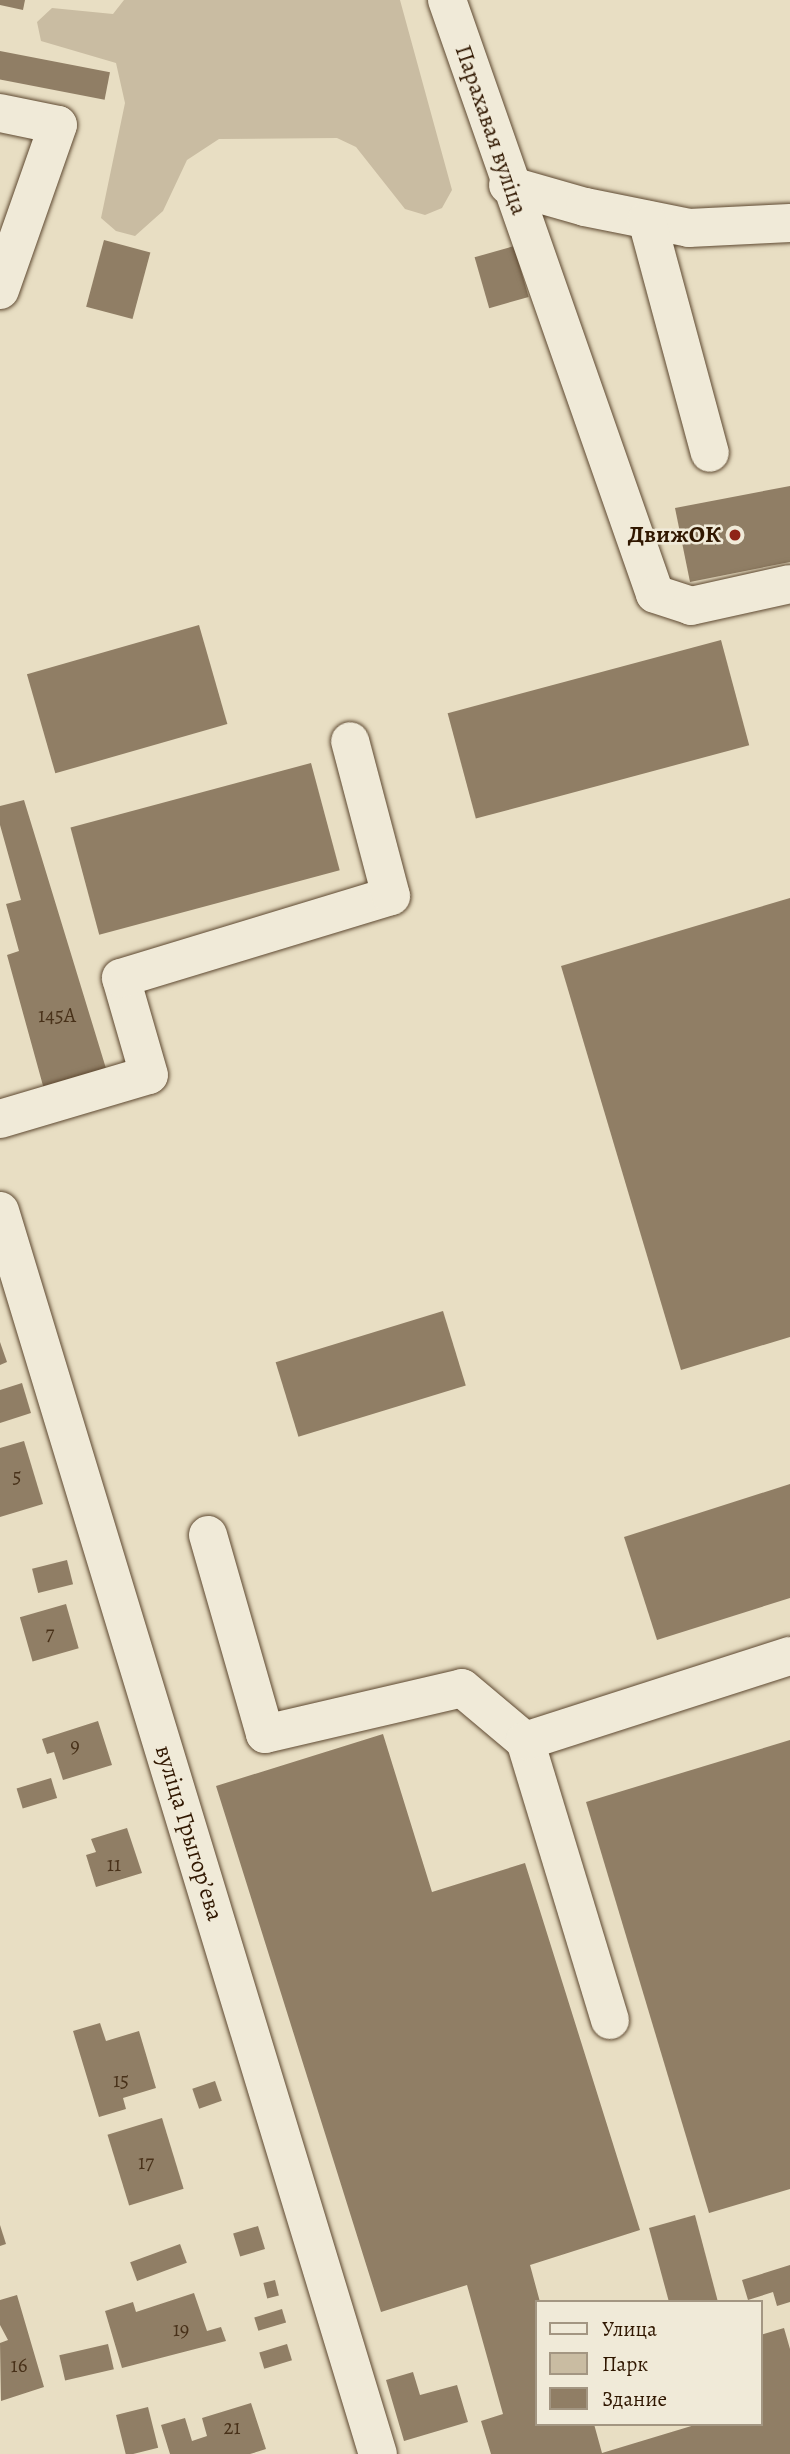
<!DOCTYPE html>
<meta charset="utf-8">
<style>
body{margin:0}
#map{position:relative;width:790px;height:2454px;overflow:hidden;background:#e8dec3;font-family:Alegreya,serif}
div>[style]{position:absolute}
.green>*{inset:0;background:#c9bca2}
.building>*{inset:0;background:#907e65;transform-origin:0 0}
.roads{filter:drop-shadow(0 0 2px #5e4931) drop-shadow(0 0 2px #5e4931)}
.minor>*{height:38px;margin:-19px;padding:0 19px;transform-origin:19px;border-radius:19px;background:#f0ead8}
.dots>*{width:19px;height:19px;translate:-50% -50%;box-sizing:border-box;border:4px solid #f0ead8;border-radius:50%}
span{translate:-50% -50%;white-space:nowrap;text-align:center;line-height:1.15;-webkit-text-stroke:5px #f0ead8;paint-order:stroke}
.number-label{font-size:21px;color:#483119}
.number-label span{-webkit-text-stroke-width:0}
.street-label{font-size:24px;color:#301700}
.poi-label{font-size:24px;color:#301700;font-weight:700}
.right{translate:-100% -50%;text-align:right}
.legend{position:absolute;left:535px;top:2300px;width:228px;height:126px;box-sizing:border-box;background:#f0ead8;border:2px solid #a39682;margin:0;padding:9px 12px;list-style:none;font-size:21px;color:#301700}
.legend li{display:flex;align-items:center;gap:14px;height:35px}
.legend b{width:35px;border:2px solid #a39682}
</style>
<div id="map">
<div class="green">
<div style="clip-path:polygon(124px 0,400px 0,452px 190px,442px 208px,425px 215px,405px 209px,356px 147px,337px 138px,219px 139px,187px 160px,163px 211px,135px 236px,116px 231px,101px 218px,125px 103px,116px 63px,41px 41px,37px 22px,52px 8px,113px 14px)"></div>
</div>
<div class="building">
<div style="clip-path:polygon(0 0,25px 0,23px 10px,0 5px)"></div>
<div style="left:0;top:51px;width:112px;height:28px;rotate:11deg"></div>
<div style="left:104px;top:240px;width:48px;height:69px;rotate:15deg"></div>
<div style="left:514px;top:246px;width:53px;height:41px;rotate:74deg"></div>
<div style="clip-path:polygon(790px 486px,790px 562px,690px 582px,675px 508px)"></div>
<div style="left:199px;top:625px;width:103px;height:179px;rotate:74deg"></div>
<div style="left:721px;top:640px;width:109px;height:283px;rotate:75deg"></div>
<div style="left:311px;top:763px;width:111px;height:249px;rotate:75deg"></div>
<div style="clip-path:polygon(24px 800px,108px 1075px,45px 1093px,7px 955px,19px 951px,6px 904px,21px 900px,0 825px,0 806px)"></div>
<div style="clip-path:polygon(790px 898px,790px 1337px,681px 1370px,561px 966px)"></div>
<div style="left:443px;top:1311px;width:78px;height:175px;rotate:73deg"></div>
<div style="clip-path:polygon(0 1342px,7px 1362px,0 1365px)"></div>
<div style="clip-path:polygon(22px 1383px,31px 1413px,0 1423px,0 1390px)"></div>
<div style="clip-path:polygon(24px 1441px,43px 1504px,0 1517px,0 1448px)"></div>
<div style="clip-path:polygon(790px 1484px,790px 1598px,657px 1640px,624px 1537px)"></div>
<div style="left:67px;top:1560px;width:25px;height:36px;rotate:76deg"></div>
<div style="left:66px;top:1604px;width:46px;height:48px;rotate:74deg"></div>
<div style="clip-path:polygon(98px 1721px,112px 1765px,63px 1780px,54px 1752px,47px 1754px,42px 1739px)"></div>
<div style="clip-path:polygon(383px 1734px,432px 1892px,525px 1863px,640px 2230px,530px 2265px,540px 2302px,536px 2302px,536px 2424px,594px 2424px,602px 2453px,698px 2424px,760px 2424px,760px 2335px,784px 2328px,790px 2349px,790px 2454px,491px 2454px,481px 2421px,503px 2414px,467px 2285px,381px 2312px,216px 1786px)"></div>
<div style="clip-path:polygon(790px 1740px,790px 2189px,709px 2213px,586px 1802px)"></div>
<div style="left:51px;top:1778px;width:21px;height:36px;rotate:73deg"></div>
<div style="clip-path:polygon(127px 1828px,142px 1873px,96px 1887px,86px 1855px,96px 1852px,91px 1839px)"></div>
<div style="clip-path:polygon(100px 2023px,106px 2041px,139px 2031px,156px 2088px,123px 2098px,126px 2109px,99px 2117px,73px 2031px)"></div>
<div style="left:215px;top:2081px;width:21px;height:24px;rotate:71deg"></div>
<div style="left:162px;top:2118px;width:74px;height:57px;rotate:73deg"></div>
<div style="clip-path:polygon(695px 2215px,718px 2302px,669px 2302px,649px 2228px)"></div>
<div style="clip-path:polygon(0 2225px,6px 2244px,0 2246px)"></div>
<div style="left:258px;top:2226px;width:24px;height:26px;rotate:73deg"></div>
<div style="left:180px;top:2244px;width:20px;height:53px;rotate:70deg"></div>
<div style="clip-path:polygon(790px 2265px,790px 2302px,777px 2306px,773px 2292px,748px 2300px,742px 2280px)"></div>
<div style="left:275px;top:2280px;width:16px;height:12px;rotate:76deg"></div>
<div style="clip-path:polygon(194px 2293px,207px 2331px,221px 2327px,226px 2341px,122px 2368px,105px 2311px,133px 2302px,136px 2312px)"></div>
<div style="clip-path:polygon(17px 2295px,44px 2387px,1px 2401px,0 2343px,8px 2340px,0 2325px,0 2300px)"></div>
<div style="left:282px;top:2309px;width:14px;height:29px;rotate:73deg"></div>
<div style="left:108px;top:2344px;width:26px;height:50px;rotate:77deg"></div>
<div style="left:287px;top:2344px;width:17px;height:29px;rotate:73deg"></div>
<div style="clip-path:polygon(413px 2372px,420px 2395px,457px 2385px,468px 2422px,404px 2441px,386px 2380px)"></div>
<div style="clip-path:polygon(251px 2403px,266px 2449px,250px 2454px,170px 2454px,161px 2425px,185px 2418px,192px 2441px,207px 2436px,202px 2418px)"></div>
<div style="left:148px;top:2407px;width:42px;height:33px;rotate:76deg"></div>
</div>
<div class="roads">
<div class="minor">
<div style="left:447px;top:0;width:629px;rotate:70.7deg"></div>
<div style="left:655px;top:594px;width:38px;rotate:18deg"></div>
<div style="left:691px;top:606px;width:101px;rotate:-12.5deg"></div>
<div style="left:0;top:113px;width:59px;rotate:11.7deg"></div>
<div style="left:58px;top:125px;width:175px;rotate:109.4deg"></div>
<div style="left:508px;top:185px;width:80px;rotate:15.9deg"></div>
<div style="left:585px;top:207px;width:106px;rotate:11.4deg"></div>
<div style="left:689px;top:228px;width:101px;rotate:-2.8deg"></div>
<div style="left:647px;top:220px;width:241px;rotate:74.9deg"></div>
<div style="left:0;top:1119px;width:155px;rotate:-16.5deg"></div>
<div style="left:149px;top:1075px;width:101px;rotate:-106.1deg"></div>
<div style="left:121px;top:978px;width:282px;rotate:-16.9deg"></div>
<div style="left:391px;top:896px;width:160px;rotate:-104.8deg"></div>
<div style="left:0;top:1211px;width:1299px;rotate:73.09deg"></div>
<div style="left:208px;top:1535px;width:207px;rotate:74deg"></div>
<div style="left:265px;top:1734px;width:202px;rotate:-13.1deg"></div>
<div style="left:462px;top:1688px;width:82px;rotate:40.1deg"></div>
<div style="left:610px;top:2020px;width:292px;rotate:-106.9deg"></div>
<div style="left:525px;top:1741px;width:278px;rotate:-17.8deg"></div>
</div>
</div>
<div class="dots">
<div style="left:735px;top:535px;background:#8f2418"></div>
</div>
<div class="number-label">
<span style="left:57px;top:1015px">145А</span>
<span style="left:17px;top:1476px">5</span>
<span style="left:50px;top:1633px">7</span>
<span style="left:75px;top:1745px">9</span>
<span style="left:114px;top:1864px">11</span>
<span style="left:121px;top:2080px">15</span>
<span style="left:146px;top:2162px">17</span>
<span style="left:181px;top:2329px">19</span>
<span style="left:19px;top:2365px">16</span>
<span style="left:232px;top:2427px">21</span>
</div>
<div class="street-label">
<span style="left:491px;top:130px;rotate:71deg">Парахавая вуліца</span>
<span style="left:189px;top:1833px;rotate:73deg">вуліца Грыгорʼева</span>
</div>
<div class="poi-label">
<span class="right" style="left:721px;top:535px">ДвижОК</span>
</div>
<ul class="legend">
<li><b style="height:9px;background:#f0ead8"></b>Улица</li>
<li><b style="height:19px;background:#c9bca2"></b>Парк</li>
<li><b style="height:19px;background:#907e65"></b>Здание</li>
</ul>
</div>
